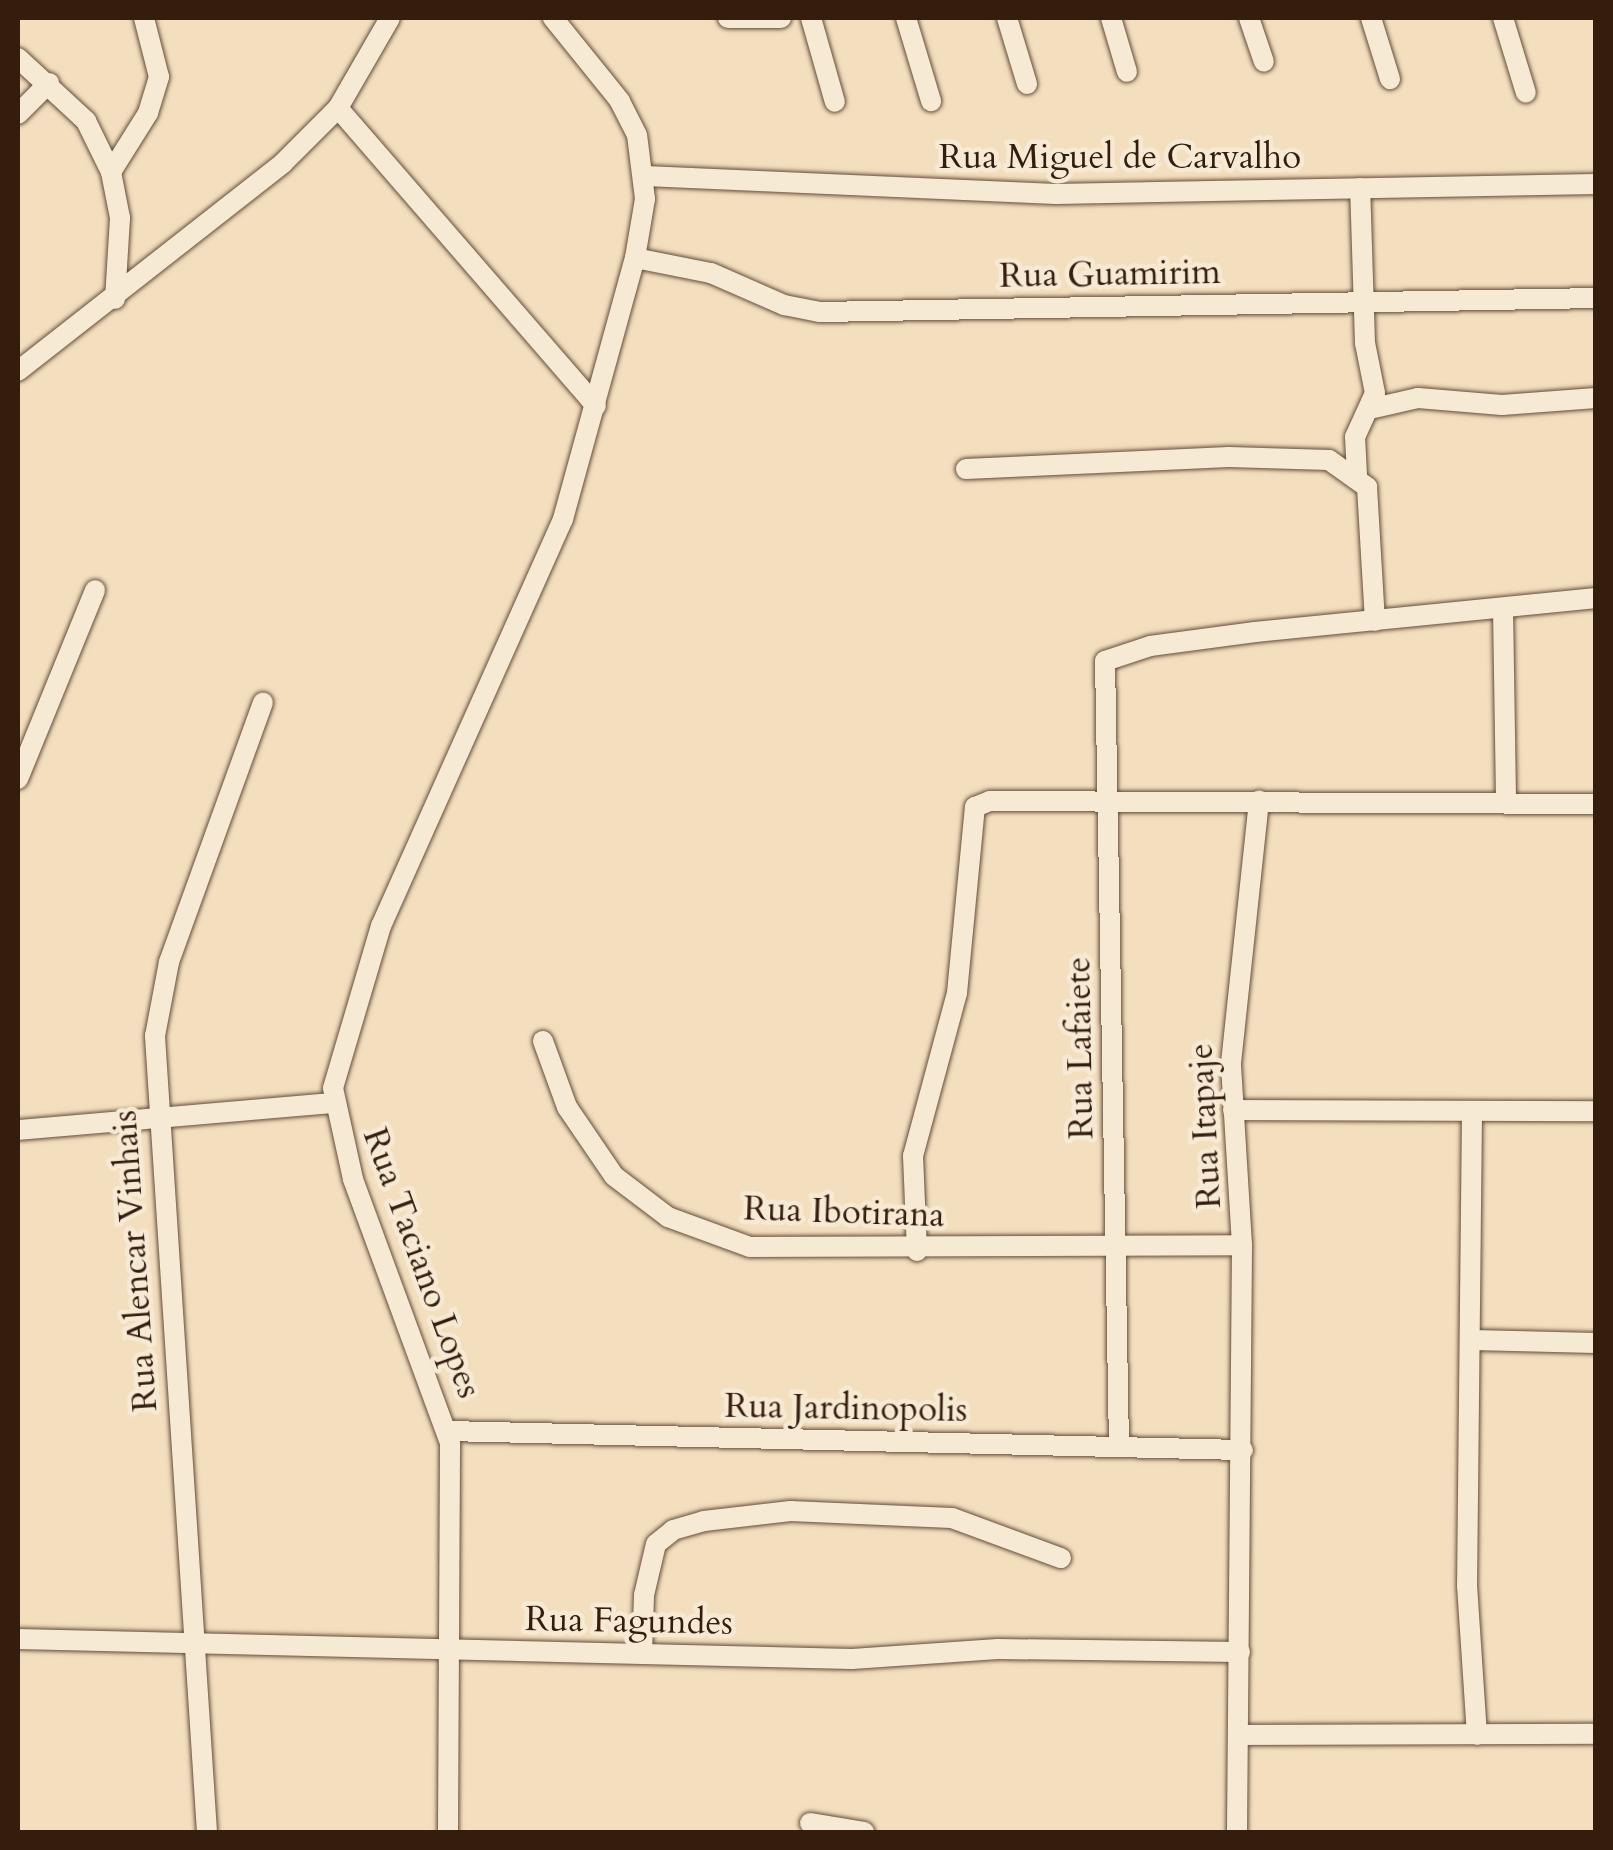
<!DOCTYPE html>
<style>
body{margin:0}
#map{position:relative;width:1613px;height:1850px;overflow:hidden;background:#f3debe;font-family:Cardo,serif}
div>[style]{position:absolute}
.roads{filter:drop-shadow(0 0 2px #644d39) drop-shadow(0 0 2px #644d39)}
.minor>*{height:20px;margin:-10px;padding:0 10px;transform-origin:10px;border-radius:10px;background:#f7ead5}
span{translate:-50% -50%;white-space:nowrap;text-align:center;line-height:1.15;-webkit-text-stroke:9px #f7ead5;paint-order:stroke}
.street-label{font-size:35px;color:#341d0d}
.frame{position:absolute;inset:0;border:20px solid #341d0d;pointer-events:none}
</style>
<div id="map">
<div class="roads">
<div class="minor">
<div style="left:728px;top:18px;width:53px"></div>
<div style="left:811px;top:18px;width:87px;rotate:74.1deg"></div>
<div style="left:906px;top:18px;width:87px;rotate:73.2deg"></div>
<div style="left:1007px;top:18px;width:69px;rotate:73.1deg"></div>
<div style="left:1111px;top:18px;width:56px;rotate:73.5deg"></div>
<div style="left:1249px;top:18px;width:46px;rotate:71.2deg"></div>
<div style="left:1371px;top:18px;width:64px;rotate:72.7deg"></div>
<div style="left:1503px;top:18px;width:78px;rotate:73deg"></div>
<div style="left:18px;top:58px;width:93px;rotate:42.8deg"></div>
<div style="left:86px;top:121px;width:57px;rotate:63.9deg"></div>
<div style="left:111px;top:172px;width:47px;rotate:78.9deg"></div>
<div style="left:120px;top:218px;width:81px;rotate:93.5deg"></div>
<div style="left:338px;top:108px;width:394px;rotate:49.1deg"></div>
<div style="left:18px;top:114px;width:44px;rotate:-45deg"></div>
<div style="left:111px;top:172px;width:70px;rotate:-57.9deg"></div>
<div style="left:148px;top:113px;width:38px;rotate:-73deg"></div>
<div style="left:159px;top:77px;width:61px;rotate:-104.3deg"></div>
<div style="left:645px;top:176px;width:411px;rotate:2.5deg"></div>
<div style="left:1056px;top:194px;width:540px;rotate:-1.06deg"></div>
<div style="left:635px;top:258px;width:77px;rotate:11.2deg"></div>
<div style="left:711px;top:273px;width:80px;rotate:23.7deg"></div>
<div style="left:784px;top:305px;width:37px;rotate:11deg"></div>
<div style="left:820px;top:312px;width:776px;rotate:-1.03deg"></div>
<div style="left:18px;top:371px;width:337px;rotate:-38.1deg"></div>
<div style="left:283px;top:163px;width:78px;rotate:-45deg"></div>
<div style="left:338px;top:108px;width:104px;rotate:-60deg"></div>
<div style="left:1374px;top:408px;width:45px;rotate:-12.8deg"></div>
<div style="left:1418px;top:398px;width:84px;rotate:4.8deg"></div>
<div style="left:1502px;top:405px;width:94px;rotate:-4.3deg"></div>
<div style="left:966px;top:469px;width:263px;rotate:-2.6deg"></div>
<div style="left:1229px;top:457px;width:100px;rotate:1.7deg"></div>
<div style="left:1329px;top:460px;width:47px;rotate:35.4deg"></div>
<div style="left:1367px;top:487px;width:134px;rotate:86.6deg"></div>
<div style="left:1357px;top:475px;width:38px;rotate:-93deg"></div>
<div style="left:1355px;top:437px;width:48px;rotate:-65.6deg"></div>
<div style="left:1375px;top:393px;width:51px;rotate:-101.3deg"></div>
<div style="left:1365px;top:343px;width:155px;rotate:-91.8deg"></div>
<div style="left:1503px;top:608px;width:195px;rotate:89.1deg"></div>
<div style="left:18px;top:779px;width:204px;rotate:-67.8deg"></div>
<div style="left:543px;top:1041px;width:70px;rotate:70deg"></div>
<div style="left:567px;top:1107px;width:83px;rotate:55.7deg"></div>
<div style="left:614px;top:1176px;width:68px;rotate:37.2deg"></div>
<div style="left:668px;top:1217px;width:87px;rotate:20.1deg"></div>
<div style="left:750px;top:1247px;width:492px;rotate:-0.2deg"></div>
<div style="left:1233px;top:1110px;width:363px;rotate:0.2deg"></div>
<div style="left:1472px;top:1112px;width:473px;rotate:90.6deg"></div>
<div style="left:1467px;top:1585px;width:150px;rotate:86.2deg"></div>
<div style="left:18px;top:1130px;width:317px;rotate:-4.9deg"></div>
<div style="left:917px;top:1251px;width:95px;rotate:-92.4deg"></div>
<div style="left:913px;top:1156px;width:169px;rotate:-74.9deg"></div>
<div style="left:957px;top:993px;width:187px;rotate:-84.5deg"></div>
<div style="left:975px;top:807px;width:16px;rotate:-22deg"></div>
<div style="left:990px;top:801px;width:606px;rotate:0.28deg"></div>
<div style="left:1472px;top:1340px;width:124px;rotate:1.4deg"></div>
<div style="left:447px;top:1431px;width:796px;rotate:1.37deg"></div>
<div style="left:1119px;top:1446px;width:785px;rotate:-91.02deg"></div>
<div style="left:1105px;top:661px;width:47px;rotate:-18.4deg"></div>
<div style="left:1150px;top:646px;width:106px;rotate:-7.6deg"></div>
<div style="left:1255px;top:632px;width:343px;rotate:-5.7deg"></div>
<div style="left:18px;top:1639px;width:834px;rotate:1.37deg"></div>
<div style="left:852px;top:1659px;width:146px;rotate:-3.9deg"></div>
<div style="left:998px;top:1649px;width:242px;rotate:0.7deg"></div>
<div style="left:642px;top:1653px;width:58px;rotate:-88deg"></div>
<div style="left:644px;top:1595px;width:52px;rotate:-76.8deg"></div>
<div style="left:656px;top:1544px;width:22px;rotate:-39deg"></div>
<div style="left:673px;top:1530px;width:32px;rotate:-16deg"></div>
<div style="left:704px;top:1521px;width:87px;rotate:-6.6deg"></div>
<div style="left:790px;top:1511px;width:162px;rotate:2.5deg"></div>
<div style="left:952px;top:1518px;width:116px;rotate:20.2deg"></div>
<div style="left:1241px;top:1735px;width:355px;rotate:-0.2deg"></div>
<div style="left:810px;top:1823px;width:55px;rotate:9.5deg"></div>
<div style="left:207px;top:1832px;width:798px;rotate:-93.74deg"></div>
<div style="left:155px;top:1036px;width:75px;rotate:-79.3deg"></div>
<div style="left:169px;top:962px;width:276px;rotate:-70.1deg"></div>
<div style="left:448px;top:1832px;width:389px;rotate:-89.7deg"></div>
<div style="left:450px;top:1443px;width:281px;rotate:-110.2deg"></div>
<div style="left:353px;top:1179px;width:93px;rotate:-102.4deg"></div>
<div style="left:333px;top:1088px;width:169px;rotate:-73.5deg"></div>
<div style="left:381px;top:926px;width:446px;rotate:-65.9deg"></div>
<div style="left:563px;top:519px;width:271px;rotate:-74.6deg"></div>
<div style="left:635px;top:258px;width:60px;rotate:-80.4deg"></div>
<div style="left:645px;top:199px;width:64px;rotate:-97.1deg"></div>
<div style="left:637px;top:135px;width:38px;rotate:-117deg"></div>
<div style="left:620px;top:101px;width:107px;rotate:-128.9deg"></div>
<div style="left:1237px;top:1832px;width:587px;rotate:-89.51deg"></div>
<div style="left:1242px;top:1245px;width:182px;rotate:-93.5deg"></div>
<div style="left:1231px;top:1063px;width:264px;rotate:-83.9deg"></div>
</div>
</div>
<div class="street-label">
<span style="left:1120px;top:157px">Rua Miguel de Carvalho</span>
<span style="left:1110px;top:274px;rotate:-1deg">Rua Guamirim</span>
<span style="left:1080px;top:1048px;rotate:-91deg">Rua Lafaiete</span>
<span style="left:1205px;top:1126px;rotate:-93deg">Rua Itapaje</span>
<span style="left:844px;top:1212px;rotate:2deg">Rua Ibotirana</span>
<span style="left:135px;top:1261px;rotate:-94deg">Rua Alencar Vinhais</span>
<span style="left:422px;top:1263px;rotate:70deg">Rua Taciano Lopes</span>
<span style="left:846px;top:1408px;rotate:1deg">Rua Jardinopolis</span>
<span style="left:629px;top:1621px;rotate:1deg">Rua Fagundes</span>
</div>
<div class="frame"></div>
</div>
